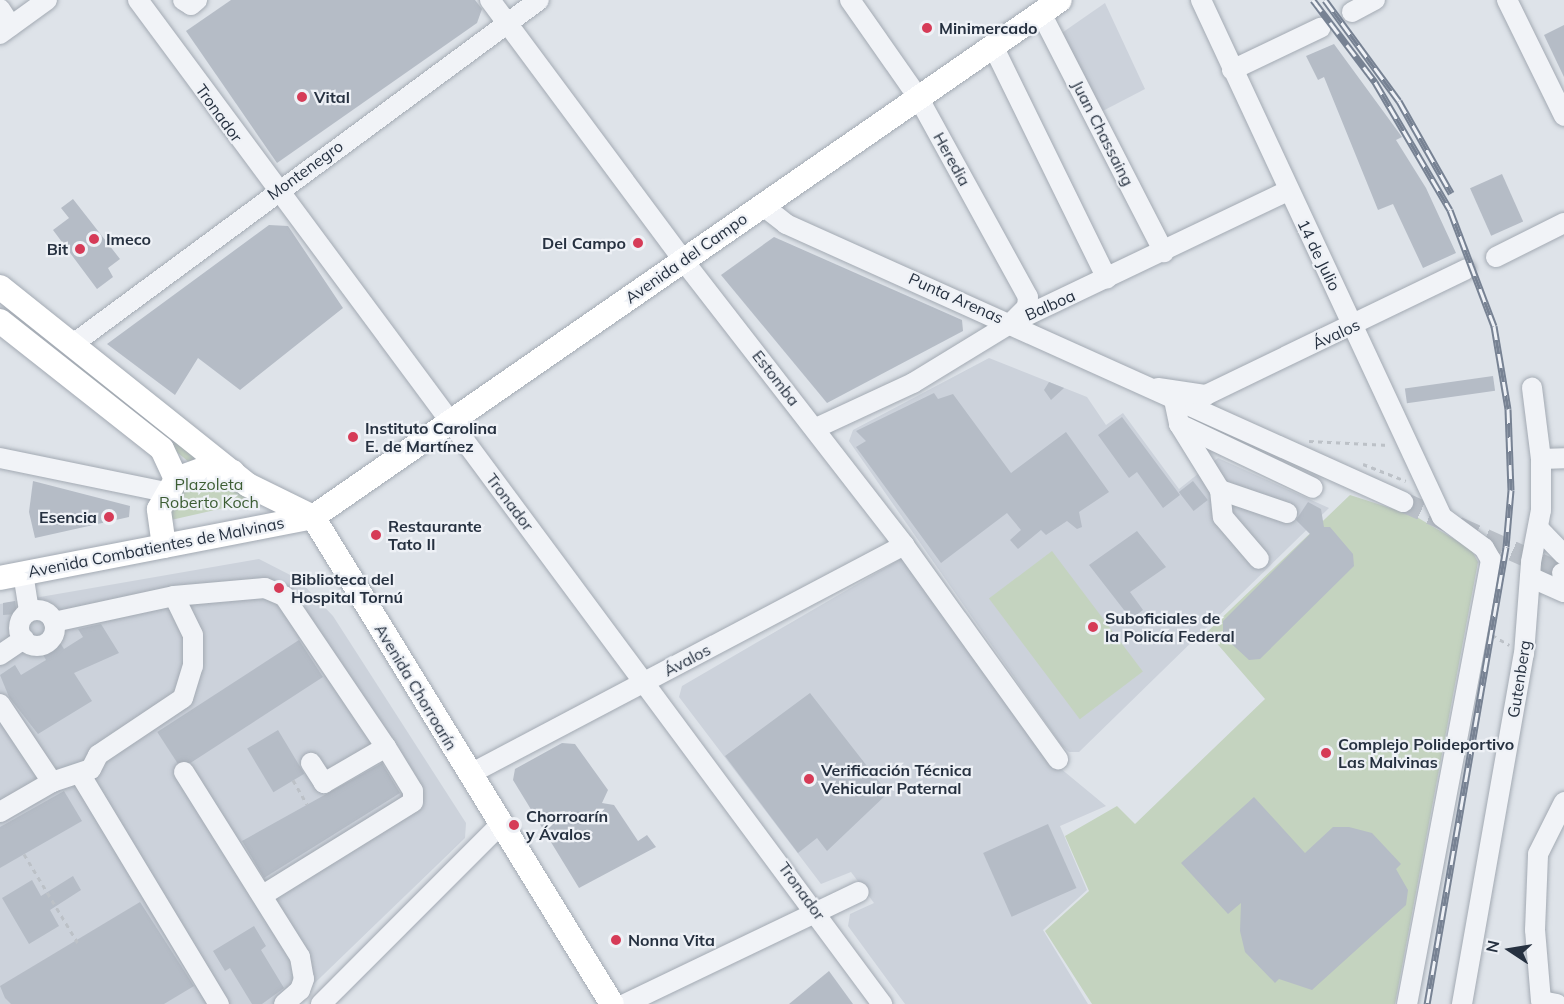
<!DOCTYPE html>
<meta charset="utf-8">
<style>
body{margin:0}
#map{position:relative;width:1564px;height:1004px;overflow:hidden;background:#dee3e9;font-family:Mulish,sans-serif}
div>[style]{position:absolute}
.built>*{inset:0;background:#ccd2db}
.green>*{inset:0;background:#c4d3bf;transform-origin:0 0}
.building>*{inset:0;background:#b5bcc6;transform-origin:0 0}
.minor-tunnel>*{height:20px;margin-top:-10px;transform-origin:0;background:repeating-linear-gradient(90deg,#b9bfc7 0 20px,transparent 0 30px)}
.path>*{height:3px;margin-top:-1.5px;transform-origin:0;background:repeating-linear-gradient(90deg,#bcc1c7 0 4.5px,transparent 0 9px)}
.roads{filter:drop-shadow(0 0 2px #a3aab3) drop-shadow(0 0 2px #a3aab3)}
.minor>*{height:20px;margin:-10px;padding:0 10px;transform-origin:10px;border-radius:10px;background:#f1f3f7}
.minor>.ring{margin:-10px;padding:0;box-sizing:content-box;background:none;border:20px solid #f1f3f7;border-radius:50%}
.major>*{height:24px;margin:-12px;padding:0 12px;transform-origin:12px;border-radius:12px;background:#fff}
.rail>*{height:7px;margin-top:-3.5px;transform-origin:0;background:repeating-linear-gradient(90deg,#eef1f6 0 14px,#778293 0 28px);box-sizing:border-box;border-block:2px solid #778293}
.dots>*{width:16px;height:16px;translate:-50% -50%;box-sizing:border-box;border:3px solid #eef1f6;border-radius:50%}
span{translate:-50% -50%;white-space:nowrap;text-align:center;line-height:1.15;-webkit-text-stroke:4.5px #eef1f6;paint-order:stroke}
.poi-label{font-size:16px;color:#263140;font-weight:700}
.left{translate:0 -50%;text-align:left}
.right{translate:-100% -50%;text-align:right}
.street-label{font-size:16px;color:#263140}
.park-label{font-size:16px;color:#3c5d33}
.north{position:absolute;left:1480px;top:920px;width:60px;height:60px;-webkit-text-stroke:4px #eef1f6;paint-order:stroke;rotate:282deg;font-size:16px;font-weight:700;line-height:24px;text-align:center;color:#263140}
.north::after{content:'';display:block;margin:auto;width:21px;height:27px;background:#263140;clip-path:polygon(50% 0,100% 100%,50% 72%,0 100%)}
</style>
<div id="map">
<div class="built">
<div style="clip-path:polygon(1105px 3px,1145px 89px,1095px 115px,1056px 37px)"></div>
<div style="clip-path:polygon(989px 358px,1087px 397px,1106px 425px,1123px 413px,1179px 489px,1218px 458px,1329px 508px,1079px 752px,1069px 752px,1062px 746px,849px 441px,853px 430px)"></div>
<div style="clip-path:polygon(902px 558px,1060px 768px,1106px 806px,1060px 826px,1087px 890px,1043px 930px,1088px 1004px,905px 1004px,848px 926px,850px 914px,874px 903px,851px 872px,821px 884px,679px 697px,682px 686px)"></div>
<div style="clip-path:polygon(259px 559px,298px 579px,333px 616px,466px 823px,465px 838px,293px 1004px,0 1004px,0 604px)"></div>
</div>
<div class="green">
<div style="clip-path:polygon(79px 363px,204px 461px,190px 463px,72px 365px)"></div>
<div style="clip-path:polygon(215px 474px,242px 490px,249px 499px,246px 503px,171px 520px,168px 506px,177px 488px)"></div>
<div style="clip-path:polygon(1350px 495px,1415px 516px,1471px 549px,1478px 562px,1395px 1004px,1092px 1004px,1045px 931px,1089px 891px,1065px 836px,1117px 806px,1135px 824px,1265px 699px,1207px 632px)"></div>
<div style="left:1052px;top:551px;width:151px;height:79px;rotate:53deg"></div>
</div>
<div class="building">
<div style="clip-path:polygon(231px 0,475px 0,482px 9px,477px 23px,277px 163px,186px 31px)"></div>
<div style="clip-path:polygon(1564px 25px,1564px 77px,1544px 35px)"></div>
<div style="clip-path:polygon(1334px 44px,1402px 137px,1396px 140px,1426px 188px,1456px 253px,1423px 268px,1393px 204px,1378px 210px,1324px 77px,1318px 80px,1306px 56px)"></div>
<div style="left:1502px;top:174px;width:52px;height:35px;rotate:66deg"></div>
<div style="clip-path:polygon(73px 199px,120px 259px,108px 268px,113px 277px,97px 289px,53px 230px,69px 218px,61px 208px)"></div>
<div style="clip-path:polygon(269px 225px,288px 226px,343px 308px,240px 390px,198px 358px,175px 395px,107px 344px)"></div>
<div style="clip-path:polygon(774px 237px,962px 320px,963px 331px,827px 403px,721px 275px)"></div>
<div style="left:1493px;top:376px;width:15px;height:89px;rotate:82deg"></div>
<div style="clip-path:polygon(1049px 382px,1064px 388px,1051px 400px,1044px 390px)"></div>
<div style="clip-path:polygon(934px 393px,938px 399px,953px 394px,1011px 473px,1066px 432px,1109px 492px,1079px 512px,1082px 527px,1077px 529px,1067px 521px,1046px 535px,1041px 530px,1018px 549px,1010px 540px,1021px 530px,1007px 513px,941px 563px,856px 447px,866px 441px,856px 431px)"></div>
<div style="clip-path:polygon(1122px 417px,1180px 495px,1163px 508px,1137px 472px,1129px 478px,1098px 435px)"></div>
<div style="clip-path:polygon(33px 481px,130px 506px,129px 517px,35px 538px,29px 512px)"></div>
<div style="left:1193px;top:481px;width:24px;height:18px;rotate:52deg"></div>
<div style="clip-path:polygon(1308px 502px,1321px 509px,1324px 527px,1330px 527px,1353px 554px,1354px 566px,1260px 659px,1249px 660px,1223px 636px,1223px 621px,1310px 534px,1296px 520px)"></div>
<div style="clip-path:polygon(1137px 531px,1166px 567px,1130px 592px,1143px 610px,1131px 619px,1089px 565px)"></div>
<div style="clip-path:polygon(15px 601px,17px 614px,3px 615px,3px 603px)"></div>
<div style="clip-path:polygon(101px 624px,119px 653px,74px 673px,92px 701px,38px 734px,9px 697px,0 675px,15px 665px,21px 675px,46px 660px,40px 649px,57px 638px,64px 649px,83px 637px,78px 629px)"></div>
<div style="left:299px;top:640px;width:44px;height:169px;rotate:57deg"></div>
<div style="clip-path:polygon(810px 693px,888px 793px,827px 851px,817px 838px,798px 853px,725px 756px)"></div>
<div style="left:278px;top:730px;width:51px;height:36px;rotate:59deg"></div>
<div style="clip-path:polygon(562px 743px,575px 744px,608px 790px,602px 803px,614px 805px,638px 841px,647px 835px,656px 847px,579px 888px,513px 780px,515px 769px)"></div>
<div style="clip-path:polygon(382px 763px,400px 793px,264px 878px,242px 841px)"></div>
<div style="clip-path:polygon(64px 791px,82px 821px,0 868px,0 827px)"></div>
<div style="clip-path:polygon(1254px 797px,1305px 853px,1333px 827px,1349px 827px,1372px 833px,1401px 864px,1396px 869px,1408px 890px,1406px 905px,1312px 990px,1279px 979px,1275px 983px,1245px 952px,1240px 931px,1241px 903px,1228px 914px,1181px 863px)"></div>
<div style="left:1048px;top:824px;width:70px;height:71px;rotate:66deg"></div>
<div style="clip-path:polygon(73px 876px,81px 890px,50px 910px,59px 926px,29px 944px,2px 898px,32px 880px,41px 896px)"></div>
<div style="clip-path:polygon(140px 902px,194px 986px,164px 1004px,11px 1004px,5px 998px,0 986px)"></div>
<div style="clip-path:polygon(254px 926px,266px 946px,261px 950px,284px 988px,262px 1004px,252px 1004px,230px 968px,225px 971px,213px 951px)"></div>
<div style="clip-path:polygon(829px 971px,853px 1004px,789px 1004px)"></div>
</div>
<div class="minor-tunnel">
<div style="left:1403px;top:502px;width:174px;rotate:24.1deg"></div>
</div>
<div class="path">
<div style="left:1309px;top:441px;width:80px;rotate:2.9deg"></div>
<div style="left:1363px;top:464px;width:46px;rotate:21.6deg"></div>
<div style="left:1492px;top:635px;width:20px;rotate:30deg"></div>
<div style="left:293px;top:780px;width:28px;rotate:60deg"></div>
<div style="left:24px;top:854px;width:104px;rotate:58.8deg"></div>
</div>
<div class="roads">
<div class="minor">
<div style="left:138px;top:0;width:1250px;rotate:53.46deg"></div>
<div style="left:183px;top:0;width:9px;rotate:32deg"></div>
<div style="left:191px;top:5px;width:8px;rotate:-40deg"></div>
<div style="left:490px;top:0;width:324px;rotate:53.4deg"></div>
<div style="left:683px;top:260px;width:361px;rotate:52.2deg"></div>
<div style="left:904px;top:545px;width:264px;rotate:54.3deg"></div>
<div style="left:850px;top:0;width:118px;rotate:55deg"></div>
<div style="left:918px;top:97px;width:228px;rotate:61.2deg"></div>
<div style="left:1028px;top:297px;width:10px;rotate:96deg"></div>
<div style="left:1027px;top:307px;width:18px;rotate:135deg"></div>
<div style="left:1201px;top:0;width:570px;rotate:65.01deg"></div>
<div style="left:1442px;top:517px;width:52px;rotate:36.4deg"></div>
<div style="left:1484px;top:548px;width:14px;rotate:60deg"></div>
<div style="left:1491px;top:560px;width:452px;rotate:100.7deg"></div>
<div style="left:1507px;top:0;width:129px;rotate:63.8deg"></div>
<div style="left:0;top:9px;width:20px;rotate:57deg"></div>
<div style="left:1352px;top:12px;width:26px;rotate:-28deg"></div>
<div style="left:1041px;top:13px;width:269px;rotate:62.8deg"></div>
<div style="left:0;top:34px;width:58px;rotate:-35.9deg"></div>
<div style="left:993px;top:46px;width:259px;rotate:63.9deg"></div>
<div style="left:1232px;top:70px;width:98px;rotate:-25.5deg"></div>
<div style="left:762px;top:205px;width:31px;rotate:38deg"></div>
<div style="left:786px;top:224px;width:677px;rotate:24.25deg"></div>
<div style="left:1496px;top:257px;width:76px;rotate:-26.6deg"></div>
<div style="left:73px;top:344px;width:579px;rotate:-36.43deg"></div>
<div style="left:1158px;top:388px;width:49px;rotate:8.3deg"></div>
<div style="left:1206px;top:395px;width:288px;rotate:-25.8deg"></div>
<div style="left:1174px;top:400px;width:25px;rotate:78deg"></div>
<div style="left:1179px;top:424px;width:148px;rotate:25.5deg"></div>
<div style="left:1179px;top:424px;width:78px;rotate:58.2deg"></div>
<div style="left:1220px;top:490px;width:27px;rotate:84deg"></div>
<div style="left:1223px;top:517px;width:55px;rotate:49.4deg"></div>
<div style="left:816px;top:428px;width:107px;rotate:-24.9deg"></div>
<div style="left:913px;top:383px;width:117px;rotate:-31.4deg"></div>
<div style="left:1013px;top:322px;width:305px;rotate:-25.5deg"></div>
<div style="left:0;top:458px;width:169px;rotate:11.6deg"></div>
<div style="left:1541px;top:459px;width:23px;rotate:-2deg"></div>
<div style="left:1220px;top:490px;width:71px;rotate:18.9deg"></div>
<div style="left:1538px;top:528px;width:37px;rotate:46deg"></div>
<div style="left:23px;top:573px;width:38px;rotate:81deg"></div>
<div style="left:1562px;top:573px;width:2px;rotate:27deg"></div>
<div style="left:1530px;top:577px;width:37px;rotate:24deg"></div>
<div style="left:174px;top:596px;width:91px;rotate:-5deg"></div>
<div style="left:265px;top:588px;width:21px;rotate:23deg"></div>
<div style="left:284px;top:596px;width:182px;rotate:56deg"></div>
<div class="ring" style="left:19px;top:610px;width:16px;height:16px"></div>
<div style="left:0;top:655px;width:29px;rotate:-34deg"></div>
<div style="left:0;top:704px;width:94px;rotate:56.3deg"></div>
<div style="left:52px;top:782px;width:60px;rotate:150deg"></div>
<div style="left:184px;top:772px;width:218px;rotate:57.9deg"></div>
<div style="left:300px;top:957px;width:22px;rotate:80deg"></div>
<div style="left:304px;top:979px;width:12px;rotate:110deg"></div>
<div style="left:300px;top:990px;width:21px;rotate:139deg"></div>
<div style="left:80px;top:774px;width:269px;rotate:58.9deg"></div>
<div style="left:470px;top:774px;width:491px;rotate:-27.8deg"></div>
<div style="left:52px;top:782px;width:41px;rotate:-18.4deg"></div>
<div style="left:91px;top:769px;width:16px;rotate:-63deg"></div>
<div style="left:98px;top:755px;width:102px;rotate:-33.8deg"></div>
<div style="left:183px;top:698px;width:34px;rotate:-73deg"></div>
<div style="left:193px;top:666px;width:31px;rotate:-90deg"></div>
<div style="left:193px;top:635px;width:43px;rotate:-116deg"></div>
<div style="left:174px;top:596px;width:123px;rotate:167.8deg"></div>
<div style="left:263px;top:895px;width:176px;rotate:-31.8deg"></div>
<div style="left:413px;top:802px;width:11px;rotate:-90deg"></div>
<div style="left:413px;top:791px;width:52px;rotate:-121.5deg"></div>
<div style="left:386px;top:747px;width:72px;rotate:149.9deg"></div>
<div style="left:324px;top:783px;width:24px;rotate:-123deg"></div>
<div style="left:321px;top:1004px;width:255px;rotate:-45deg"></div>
<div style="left:625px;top:1004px;width:259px;rotate:-25.6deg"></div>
<div style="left:1462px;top:1004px;width:355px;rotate:-80deg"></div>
<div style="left:1524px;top:654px;width:92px;rotate:-85.6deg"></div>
<div style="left:1531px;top:562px;width:53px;rotate:-79.1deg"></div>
<div style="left:1541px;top:510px;width:51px;rotate:-90deg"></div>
<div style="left:1541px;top:459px;width:72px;rotate:-97.2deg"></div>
<div style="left:1557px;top:1004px;width:16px;rotate:-169deg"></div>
<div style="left:1541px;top:1001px;width:71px;rotate:-94.8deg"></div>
<div style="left:1535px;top:930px;width:76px;rotate:-87.7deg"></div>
<div style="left:1538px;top:854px;width:58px;rotate:-63.4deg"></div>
</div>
<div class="major">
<div style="left:0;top:287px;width:317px;rotate:38.6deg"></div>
<div style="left:248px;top:485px;width:72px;rotate:26.2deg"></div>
<div style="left:313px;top:517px;width:571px;rotate:58.45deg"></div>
<div style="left:0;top:321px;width:206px;rotate:38.3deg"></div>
<div style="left:162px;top:449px;width:33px;rotate:65deg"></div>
<div style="left:164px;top:546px;width:37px;rotate:-98deg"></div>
<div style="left:159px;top:509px;width:34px;rotate:-60deg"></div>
<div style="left:176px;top:479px;width:30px;rotate:-20deg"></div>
<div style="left:204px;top:469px;width:29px;rotate:6deg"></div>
<div style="left:0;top:578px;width:319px;rotate:-11deg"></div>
<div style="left:313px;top:517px;width:908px;rotate:-34.69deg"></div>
</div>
</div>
<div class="rail">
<div style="left:1313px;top:0;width:103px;rotate:52.9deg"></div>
<div style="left:1375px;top:82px;width:148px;rotate:59.6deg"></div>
<div style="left:1450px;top:210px;width:124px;rotate:69.2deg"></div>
<div style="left:1494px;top:326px;width:84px;rotate:80.4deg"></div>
<div style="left:1508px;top:409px;width:81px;rotate:87.9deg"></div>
<div style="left:1511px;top:490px;width:57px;rotate:95deg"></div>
<div style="left:1506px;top:547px;width:464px;rotate:99.8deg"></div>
<div style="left:1325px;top:0;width:125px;rotate:53.8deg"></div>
<div style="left:1399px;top:101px;width:106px;rotate:60.5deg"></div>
</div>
<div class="dots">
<div style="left:927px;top:28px;background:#d63b57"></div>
<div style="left:302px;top:97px;background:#d63b57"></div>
<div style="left:94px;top:239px;background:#d63b57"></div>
<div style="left:638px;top:243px;background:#d63b57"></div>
<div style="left:80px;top:249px;background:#d63b57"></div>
<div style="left:353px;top:437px;background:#d63b57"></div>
<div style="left:109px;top:517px;background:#d63b57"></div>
<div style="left:376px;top:535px;background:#d63b57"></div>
<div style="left:279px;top:588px;background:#d63b57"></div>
<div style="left:1093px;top:627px;background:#d63b57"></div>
<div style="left:1326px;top:753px;background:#d63b57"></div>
<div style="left:809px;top:779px;background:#d63b57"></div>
<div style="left:514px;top:825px;background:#d63b57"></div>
<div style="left:616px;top:940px;background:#d63b57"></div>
</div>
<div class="poi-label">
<span class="left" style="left:939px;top:28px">Minimercado</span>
<span class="left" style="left:314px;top:97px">Vital</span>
<span class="left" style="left:106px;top:239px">Imeco</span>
<span class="right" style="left:626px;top:243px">Del Campo</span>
<span class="right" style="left:68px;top:249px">Bit</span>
<span class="left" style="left:365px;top:437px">Instituto Carolina<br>E. de Martínez</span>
<span class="right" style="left:97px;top:517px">Esencia</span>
<span class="left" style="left:388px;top:535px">Restaurante<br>Tato II</span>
<span class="left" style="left:291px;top:588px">Biblioteca del<br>Hospital Tornú</span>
<span class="left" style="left:1105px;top:627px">Suboficiales de<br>la Policía Federal</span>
<span class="left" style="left:1338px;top:753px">Complejo Polideportivo<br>Las Malvinas</span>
<span class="left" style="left:821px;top:779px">Verificación Técnica<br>Vehicular Paternal</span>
<span class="left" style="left:526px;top:825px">Chorroarín<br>y Ávalos</span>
<span class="left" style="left:628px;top:940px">Nonna Vita</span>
</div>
<div class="street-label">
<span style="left:219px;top:113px;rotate:54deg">Tronador</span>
<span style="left:1103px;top:133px;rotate:63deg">Juan Chassaing</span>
<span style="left:952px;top:159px;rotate:61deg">Heredia</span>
<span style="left:305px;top:170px;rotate:-36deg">Montenegro</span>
<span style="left:1319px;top:255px;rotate:64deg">14 de Julio</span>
<span style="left:686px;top:258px;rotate:-35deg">Avenida del Campo</span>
<span style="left:956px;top:298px;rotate:24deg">Punta Arenas</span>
<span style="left:1050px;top:305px;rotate:-24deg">Balboa</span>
<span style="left:1336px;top:334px;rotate:-25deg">Ávalos</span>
<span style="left:776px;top:378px;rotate:52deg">Estomba</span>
<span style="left:510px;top:502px;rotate:53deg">Tronador</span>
<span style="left:156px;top:547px;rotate:-11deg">Avenida Combatientes de Malvinas</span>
<span style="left:687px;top:660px;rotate:-28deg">Ávalos</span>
<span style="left:1519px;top:679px;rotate:-81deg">Gutenberg</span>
<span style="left:416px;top:687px;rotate:59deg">Avenida Chorroarín</span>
<span style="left:802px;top:891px;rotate:54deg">Tronador</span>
</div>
<div class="park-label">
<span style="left:209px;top:493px">Plazoleta<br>Roberto Koch</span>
</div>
<div class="north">N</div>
</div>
